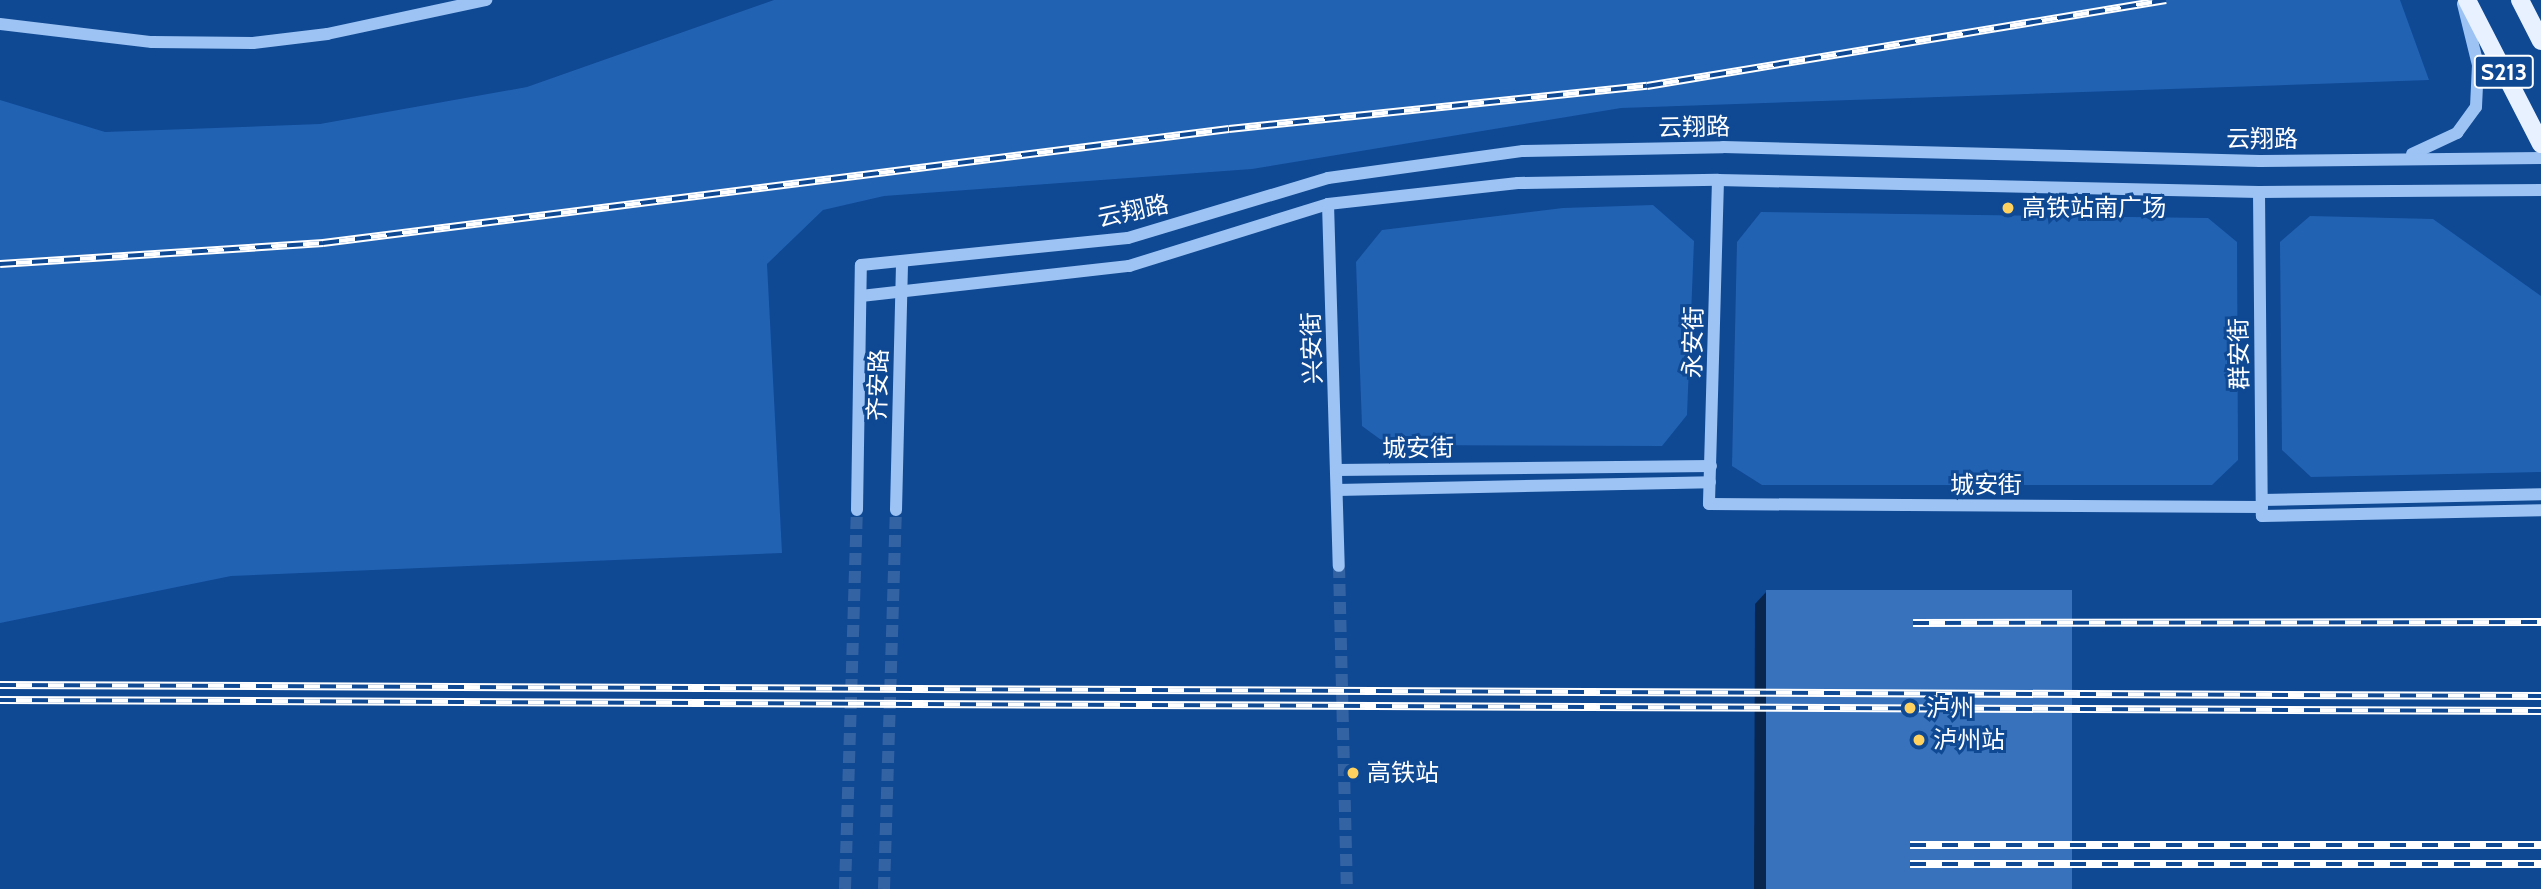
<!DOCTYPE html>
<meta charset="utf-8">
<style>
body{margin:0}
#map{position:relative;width:2541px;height:889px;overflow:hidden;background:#0f4893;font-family:Cabin,"Noto Sans SC",sans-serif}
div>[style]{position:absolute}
.green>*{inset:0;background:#2162b3}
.shadow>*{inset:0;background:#0007}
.building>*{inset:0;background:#3872bc;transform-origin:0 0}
.minor-tunnel>*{height:12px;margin-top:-6px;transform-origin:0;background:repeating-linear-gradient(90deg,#3363a3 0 12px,transparent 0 18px)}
.minor>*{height:12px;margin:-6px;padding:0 6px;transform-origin:6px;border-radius:6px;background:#9cc3f4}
.major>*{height:18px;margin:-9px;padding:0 9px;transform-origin:9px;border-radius:9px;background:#e8f1ff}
.rail>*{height:8px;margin-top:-4px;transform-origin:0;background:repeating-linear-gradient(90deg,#0f4893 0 16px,#fff 0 32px);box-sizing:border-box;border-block:2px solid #fff}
.dots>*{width:19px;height:19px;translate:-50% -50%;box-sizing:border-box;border:4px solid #0f4893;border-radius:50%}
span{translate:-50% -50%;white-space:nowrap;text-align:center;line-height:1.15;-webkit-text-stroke:6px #0f4893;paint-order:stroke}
.shield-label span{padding:2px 5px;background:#0f4893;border:2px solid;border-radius:5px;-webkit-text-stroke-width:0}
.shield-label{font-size:23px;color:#fff;font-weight:700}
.street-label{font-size:24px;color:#fff}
.poi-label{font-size:24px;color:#fff}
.left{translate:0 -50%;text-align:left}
</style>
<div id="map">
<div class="green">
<div style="clip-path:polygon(774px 0,2400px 0,2429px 80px,1621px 108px,1252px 169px,884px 196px,823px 210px,767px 264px,782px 553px,231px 576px,0 623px,0 100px,105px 132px,320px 124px,527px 87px)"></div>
<div style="clip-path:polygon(1653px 205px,1694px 241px,1687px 415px,1662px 446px,1388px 445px,1362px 426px,1356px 262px,1382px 230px,1563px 208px)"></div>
<div style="clip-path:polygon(1761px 212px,2208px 218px,2237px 242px,2238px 460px,2212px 485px,1762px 485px,1732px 466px,1737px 242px)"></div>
<div style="clip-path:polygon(2310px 216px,2433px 219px,2541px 296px,2541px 472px,2311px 477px,2282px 450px,2280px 242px)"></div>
</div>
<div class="shadow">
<div style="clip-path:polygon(1767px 591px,2070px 889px,1754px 889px,1755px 604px)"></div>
</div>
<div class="building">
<div style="left:1766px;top:590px;width:306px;height:299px"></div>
</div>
<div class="minor-tunnel">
<div style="left:1339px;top:566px;width:323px;rotate:88.6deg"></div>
<div style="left:845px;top:889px;width:379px;rotate:-88.2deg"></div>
<div style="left:884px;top:889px;width:379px;rotate:-88.2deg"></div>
</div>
<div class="minor">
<div style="left:0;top:24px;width:153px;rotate:6.8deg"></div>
<div style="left:152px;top:42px;width:101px;rotate:0.6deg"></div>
<div style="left:253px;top:43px;width:75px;rotate:-6.9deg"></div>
<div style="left:327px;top:34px;width:163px;rotate:-12.1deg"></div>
<div style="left:2412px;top:154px;width:50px;rotate:-25deg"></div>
<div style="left:2457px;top:133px;width:32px;rotate:-54deg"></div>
<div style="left:2476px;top:107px;width:42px;rotate:-87.3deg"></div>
<div style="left:2478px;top:65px;width:63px;rotate:-103.8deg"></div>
<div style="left:1718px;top:180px;width:324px;rotate:91.6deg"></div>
<div style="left:1709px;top:504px;width:553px;rotate:0.31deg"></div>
<div style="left:2259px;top:192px;width:324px;rotate:89.5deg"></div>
<div style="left:2262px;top:516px;width:279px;rotate:-1.2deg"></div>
<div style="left:1328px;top:204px;width:362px;rotate:88.3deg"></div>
<div style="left:861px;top:296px;width:270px;rotate:-6.4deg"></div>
<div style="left:1129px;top:266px;width:208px;rotate:-17.3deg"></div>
<div style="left:1328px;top:204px;width:191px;rotate:-6.3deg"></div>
<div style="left:1518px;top:183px;width:200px;rotate:-0.9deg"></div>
<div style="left:1718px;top:180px;width:541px;rotate:1.27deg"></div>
<div style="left:2259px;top:192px;width:282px;rotate:-0.4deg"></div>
<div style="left:1336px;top:470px;width:375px;rotate:-0.6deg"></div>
<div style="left:1337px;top:490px;width:373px;rotate:-1.2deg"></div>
<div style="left:2262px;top:500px;width:279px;rotate:-1.2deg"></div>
<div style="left:857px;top:510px;width:245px;rotate:-89.1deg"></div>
<div style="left:861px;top:265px;width:268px;rotate:-5.8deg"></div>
<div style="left:1128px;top:238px;width:209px;rotate:-16.7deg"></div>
<div style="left:1328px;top:178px;width:197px;rotate:-7.9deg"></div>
<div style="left:1523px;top:151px;width:200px;rotate:-1.1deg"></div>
<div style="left:1723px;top:147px;width:537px;rotate:1.49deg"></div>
<div style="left:2260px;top:161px;width:281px;rotate:-0.6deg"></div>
<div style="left:896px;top:510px;width:249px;rotate:-88.6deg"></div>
</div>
<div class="major">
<div style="left:2467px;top:0;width:162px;rotate:62.8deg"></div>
<div style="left:2520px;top:0;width:46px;rotate:62.9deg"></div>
</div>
<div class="rail">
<div style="left:0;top:264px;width:324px;rotate:-3.7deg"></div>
<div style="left:323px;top:243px;width:913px;rotate:-7.17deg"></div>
<div style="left:1229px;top:129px;width:420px;rotate:-5.9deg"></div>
<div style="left:1647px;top:86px;width:526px;rotate:-9.41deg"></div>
<div style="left:1913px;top:623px;width:628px;rotate:-0.09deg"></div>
<div style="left:0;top:685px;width:2541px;rotate:0.25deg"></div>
<div style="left:0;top:700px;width:2541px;rotate:0.25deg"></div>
<div style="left:1910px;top:845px;width:631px"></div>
<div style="left:1910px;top:864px;width:631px"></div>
</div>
<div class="dots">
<div style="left:2008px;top:208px;background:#ffd15e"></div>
<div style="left:1910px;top:708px;background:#ffd15e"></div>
<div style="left:1919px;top:740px;background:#ffd15e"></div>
<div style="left:1353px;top:773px;background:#ffd15e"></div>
</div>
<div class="shield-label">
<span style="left:2504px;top:72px">S213</span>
</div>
<div class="street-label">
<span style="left:1694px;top:127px;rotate:-1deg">云翔路</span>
<span style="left:2262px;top:139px">云翔路</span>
<span style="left:1133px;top:211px;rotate:-12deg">云翔路</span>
<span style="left:1693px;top:342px;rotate:-89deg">永安街</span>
<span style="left:1312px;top:348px;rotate:-92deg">兴安街</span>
<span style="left:2239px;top:354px;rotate:-91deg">群安街</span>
<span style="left:878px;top:385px;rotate:-88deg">齐安路</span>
<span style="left:1418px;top:448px;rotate:-1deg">城安街</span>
<span style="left:1986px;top:485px">城安街</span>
</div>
<div class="poi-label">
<span class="left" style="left:2022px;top:208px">高铁站南广场</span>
<span class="left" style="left:1926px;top:708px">泸州</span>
<span class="left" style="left:1933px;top:740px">泸州站</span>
<span class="left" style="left:1367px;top:773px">高铁站</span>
</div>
</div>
